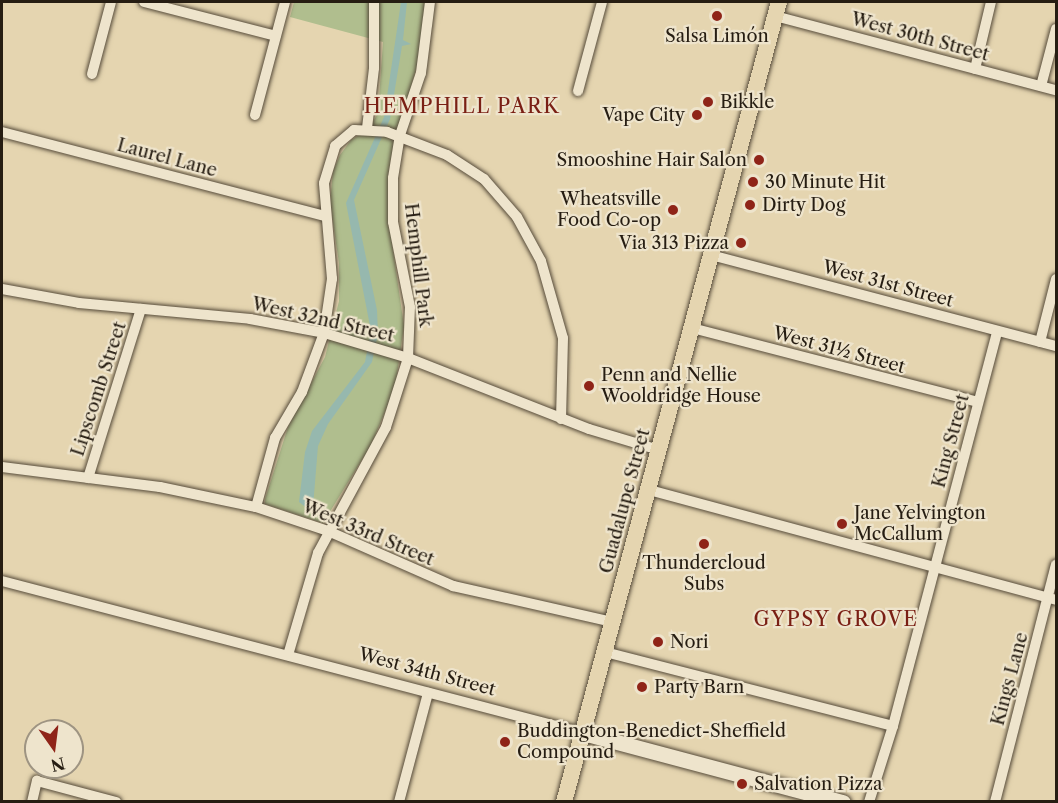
<!DOCTYPE html>
<meta charset="utf-8">
<style>
body{margin:0}
#map{position:relative;width:1058px;height:803px;overflow:hidden;background:#e5d5b0;font-family:"Libre Caslon Text",serif}
div>[style]{position:absolute}
.green>*{inset:0;background:#b0be8e}
.water>*{inset:0;background:#96b8ae}
.roads{filter:drop-shadow(0 0 2px #564b3a) drop-shadow(0 0 2px #564b3a)}
.street>*{height:10px;margin:-5px;padding:0 5px;transform-origin:5px;border-radius:5px;background:#eee4cc}
.secondary>*{height:15px;margin:-7.5px;padding:0 7.5px;transform-origin:7.5px;border-radius:7.5px;background:#eee4cc}
.primary>*{height:16px;margin:-8px;padding:0 8px;transform-origin:8px;border-radius:8px;background:#e5d5b0}
.dots>*{width:16px;height:16px;translate:-50% -50%;box-sizing:border-box;border:3px solid #eee4cc;border-radius:50%}
span{translate:-50% -50%;white-space:nowrap;text-align:center;line-height:1.15;-webkit-text-stroke:4.5px #eee4cc;paint-order:stroke}
.poi-label{font-size:18px;color:#261d12}
.left{translate:0 -50%;text-align:left}
.right{translate:-100% -50%;text-align:right}
.street-label{font-size:18px;color:#261d12}
.neighbourhood-label{font-size:20px;color:#7a1f14;letter-spacing:1.5px}
.frame{position:absolute;inset:0;border:3px solid #261d12;pointer-events:none}
.north{position:absolute;left:24px;top:719px;width:60px;height:60px;box-sizing:border-box;background:#eee4cc;border:2px solid #9e9482;border-radius:50%;rotate:166deg;font-size:16px;font-weight:700;line-height:24px;text-align:center;color:#261d12}
.north::after{content:'';display:block;margin:auto;width:21px;height:27px;background:#8f2418;clip-path:polygon(50% 0,100% 100%,50% 72%,0 100%)}
</style>
<div id="map">
<div class="green">
<div style="clip-path:polygon(294px 2px,426px 2px,420px 55px,390px 162px,388px 215px,404px 326px,395px 388px,371px 445px,323px 523px,265px 504px,265px 499px,288px 427px,325px 357px,339px 301px,339px 263px,330px 203px,333px 171px,340px 155px,351px 140px,368px 130px,378px 113px,383px 42px,290px 17px)"></div>
</div>
<div class="water">
<div style="clip-path:polygon(401px 2px,407px 2px,403px 40px,411px 44px,402px 46px,390px 119px,354px 200px,377px 310px,378px 334px,372px 362px,328px 424px,318px 446px,313px 507px,308px 509px,299px 502px,305px 452px,312px 431px,365px 362px,371px 331px,346px 203px,384px 117px)"></div>
</div>
<div class="roads">
<div class="street">
<div style="left:144px;top:2px;width:136px;rotate:14.4deg"></div>
<div style="left:775px;top:16px;width:291px;rotate:14.8deg"></div>
<div style="left:975px;top:69px;width:69px;rotate:-76.6deg"></div>
<div style="left:92px;top:74px;width:74px;rotate:-75.2deg"></div>
<div style="left:1041px;top:86px;width:59px;rotate:-75.3deg"></div>
<div style="left:578px;top:91px;width:92px;rotate:-74.9deg"></div>
<div style="left:255px;top:115px;width:117px;rotate:-75.1deg"></div>
<div style="left:367px;top:128px;width:60px;rotate:-83.3deg"></div>
<div style="left:374px;top:68px;width:66px;rotate:-90deg"></div>
<div style="left:2px;top:132px;width:333px;rotate:14.6deg"></div>
<div style="left:711px;top:255px;width:357px;rotate:14.8deg"></div>
<div style="left:2px;top:289px;width:78px;rotate:10.3deg"></div>
<div style="left:79px;top:303px;width:172px;rotate:5.3deg"></div>
<div style="left:250px;top:319px;width:75px;rotate:10.7deg"></div>
<div style="left:324px;top:333px;width:88px;rotate:16.6deg"></div>
<div style="left:408px;top:358px;width:194px;rotate:21.4deg"></div>
<div style="left:589px;top:429px;width:73px;rotate:16.7deg"></div>
<div style="left:692px;top:328px;width:295px;rotate:14.5deg"></div>
<div style="left:1040px;top:342px;width:65px;rotate:-75.7deg"></div>
<div style="left:2px;top:467px;width:159px;rotate:7.2deg"></div>
<div style="left:160px;top:487px;width:98px;rotate:11.8deg"></div>
<div style="left:256px;top:507px;width:76px;rotate:18.4deg"></div>
<div style="left:328px;top:531px;width:137px;rotate:23.7deg"></div>
<div style="left:453px;top:586px;width:164px;rotate:12.7deg"></div>
<div style="left:88px;top:478px;width:177px;rotate:-72.6deg"></div>
<div style="left:649px;top:490px;width:422px;rotate:15.1deg"></div>
<div style="left:256px;top:507px;width:72px;rotate:-74.6deg"></div>
<div style="left:275px;top:438px;width:53px;rotate:-59.6deg"></div>
<div style="left:302px;top:392px;width:63px;rotate:-69.6deg"></div>
<div style="left:324px;top:333px;width:55px;rotate:-81.6deg"></div>
<div style="left:332px;top:279px;width:96px;rotate:-94.8deg"></div>
<div style="left:324px;top:183px;width:39px;rotate:-73deg"></div>
<div style="left:335px;top:146px;width:25px;rotate:-40deg"></div>
<div style="left:354px;top:130px;width:33px;rotate:3deg"></div>
<div style="left:387px;top:132px;width:64px;rotate:21deg"></div>
<div style="left:447px;top:155px;width:44px;rotate:33deg"></div>
<div style="left:484px;top:179px;width:50px;rotate:49deg"></div>
<div style="left:517px;top:217px;width:50px;rotate:61.4deg"></div>
<div style="left:541px;top:261px;width:80px;rotate:74.1deg"></div>
<div style="left:563px;top:338px;width:81px;rotate:91.4deg"></div>
<div style="left:2px;top:581px;width:601px;rotate:14.66deg"></div>
<div style="left:605px;top:652px;width:297px;rotate:14.4deg"></div>
<div style="left:288px;top:655px;width:106px;rotate:-73.6deg"></div>
<div style="left:318px;top:553px;width:143px;rotate:-61.6deg"></div>
<div style="left:386px;top:427px;width:72px;rotate:-72.3deg"></div>
<div style="left:408px;top:358px;width:51px;rotate:-87.8deg"></div>
<div style="left:410px;top:307px;width:87px;rotate:-101.3deg"></div>
<div style="left:393px;top:222px;width:44px;rotate:-90deg"></div>
<div style="left:393px;top:178px;width:44px;rotate:-80.8deg"></div>
<div style="left:400px;top:135px;width:65px;rotate:-71.3deg"></div>
<div style="left:421px;top:73px;width:72px;rotate:-82.8deg"></div>
<div style="left:32px;top:802px;width:22px;rotate:-77deg"></div>
<div style="left:37px;top:781px;width:82px;rotate:14.9deg"></div>
<div style="left:399px;top:802px;width:113px;rotate:-75.1deg"></div>
<div style="left:869px;top:802px;width:80px;rotate:-72.5deg"></div>
<div style="left:893px;top:726px;width:408px;rotate:-75.2deg"></div>
<div style="left:995px;top:802px;width:245px;rotate:-75.6deg"></div>
</div>
<div class="secondary">
<div style="left:583px;top:733px;width:269px;rotate:14.9deg"></div>
</div>
<div class="primary">
<div style="left:564px;top:802px;width:828px;rotate:-74.96deg"></div>
</div>
</div>
<div class="dots">
<div style="left:717px;top:16px;background:#8f2418"></div>
<div style="left:708px;top:102px;background:#8f2418"></div>
<div style="left:697px;top:115px;background:#8f2418"></div>
<div style="left:759px;top:160px;background:#8f2418"></div>
<div style="left:753px;top:182px;background:#8f2418"></div>
<div style="left:750px;top:205px;background:#8f2418"></div>
<div style="left:673px;top:210px;background:#8f2418"></div>
<div style="left:741px;top:243px;background:#8f2418"></div>
<div style="left:589px;top:386px;background:#8f2418"></div>
<div style="left:842px;top:524px;background:#8f2418"></div>
<div style="left:704px;top:544px;background:#8f2418"></div>
<div style="left:658px;top:642px;background:#8f2418"></div>
<div style="left:642px;top:687px;background:#8f2418"></div>
<div style="left:505px;top:742px;background:#8f2418"></div>
<div style="left:742px;top:784px;background:#8f2418"></div>
</div>
<div class="poi-label">
<span style="left:717px;top:36px">Salsa Limón</span>
<span class="left" style="left:720px;top:102px">Bikkle</span>
<span class="right" style="left:685px;top:115px">Vape City</span>
<span class="right" style="left:747px;top:160px">Smooshine Hair Salon</span>
<span class="left" style="left:765px;top:182px">30 Minute Hit</span>
<span class="right" style="left:661px;top:210px">Wheatsville<br>Food Co-op</span>
<span class="left" style="left:762px;top:205px">Dirty Dog</span>
<span class="right" style="left:729px;top:243px">Via 313 Pizza</span>
<span class="left" style="left:601px;top:386px">Penn and Nellie<br>Wooldridge House</span>
<span class="left" style="left:854px;top:524px">Jane Yelvington<br>McCallum</span>
<span style="left:704px;top:574px">Thundercloud<br>Subs</span>
<span class="left" style="left:670px;top:642px">Nori</span>
<span class="left" style="left:654px;top:687px">Party Barn</span>
<span class="left" style="left:517px;top:742px">Buddington-Benedict-Sheffield<br>Compound</span>
<span class="left" style="left:754px;top:784px">Salvation Pizza</span>
</div>
<div class="street-label">
<span style="left:920px;top:37px;rotate:15deg">West 30th Street</span>
<span style="left:167px;top:158px;rotate:15deg">Laurel Lane</span>
<span style="left:418px;top:265px;rotate:83deg">Hemphill Park</span>
<span style="left:888px;top:284px;rotate:15deg">West 31st Street</span>
<span style="left:323px;top:320px;rotate:13deg">West 32nd Street</span>
<span style="left:839px;top:350px;rotate:15deg">West 31½ Street</span>
<span style="left:99px;top:389px;rotate:-72deg">Lipscomb Street</span>
<span style="left:951px;top:441px;rotate:-75deg">King Street</span>
<span style="left:625px;top:501px;rotate:-75deg">Guadalupe Street</span>
<span style="left:368px;top:533px;rotate:23deg">West 33rd Street</span>
<span style="left:427px;top:672px;rotate:15deg">West 34th Street</span>
<span style="left:1010px;top:679px;rotate:-75deg">Kings Lane</span>
</div>
<div class="neighbourhood-label">
<span style="left:462px;top:106px">HEMPHILL PARK</span>
<span style="left:836px;top:619px">GYPSY GROVE</span>
</div>
<div class="frame"></div>
<div class="north">N</div>
</div>
